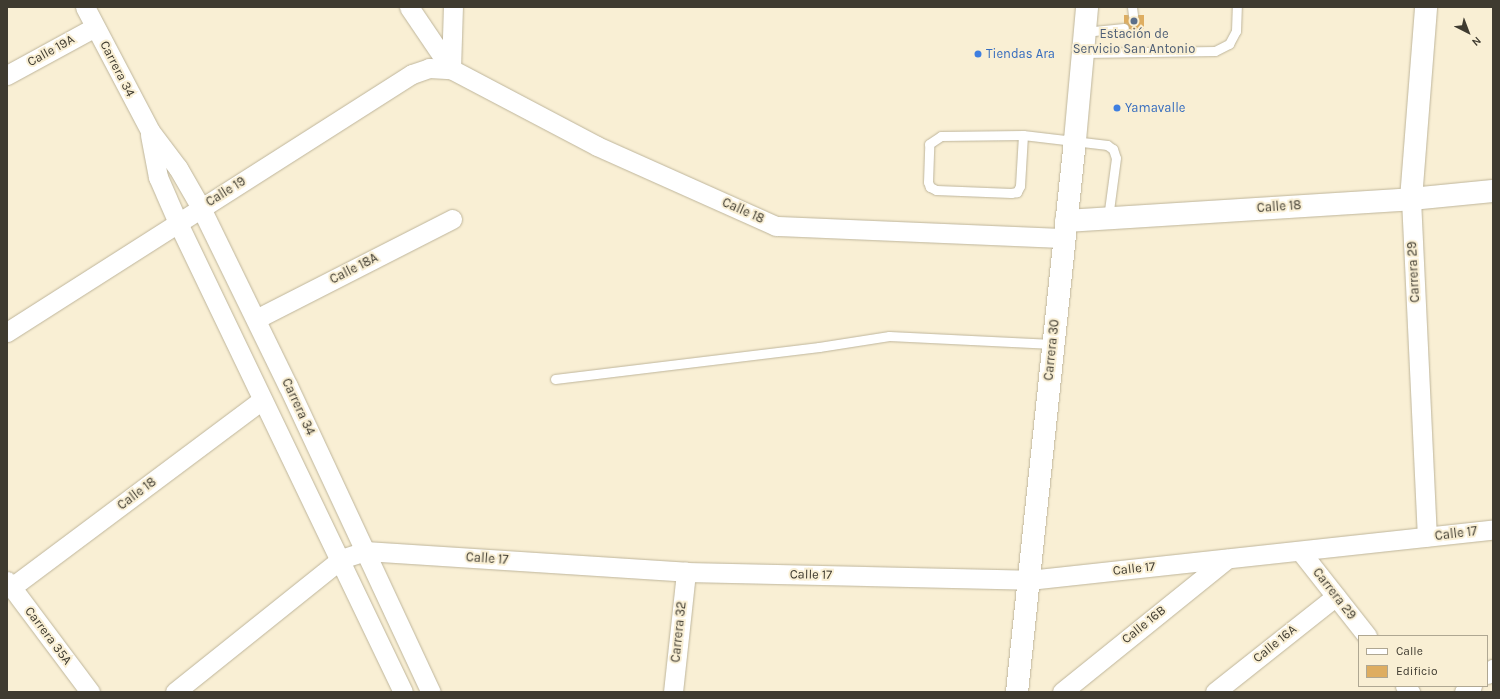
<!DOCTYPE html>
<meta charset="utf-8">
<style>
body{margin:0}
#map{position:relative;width:1500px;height:699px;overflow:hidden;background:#f9efd4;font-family:Karla,sans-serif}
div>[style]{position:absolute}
.building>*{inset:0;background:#dead60;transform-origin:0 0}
.roads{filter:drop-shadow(0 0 1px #beb59b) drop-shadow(0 0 1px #beb59b)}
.service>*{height:9px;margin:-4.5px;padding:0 4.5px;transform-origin:4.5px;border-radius:4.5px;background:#fff}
.minor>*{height:19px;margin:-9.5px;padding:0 9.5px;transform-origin:9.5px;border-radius:9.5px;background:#fff}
.tertiary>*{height:22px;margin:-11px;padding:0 11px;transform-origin:11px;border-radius:11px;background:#fff}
.secondary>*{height:22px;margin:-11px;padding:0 11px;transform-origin:11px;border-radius:11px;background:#fff}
.dots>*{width:11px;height:11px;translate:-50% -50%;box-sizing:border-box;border:2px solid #f9efd4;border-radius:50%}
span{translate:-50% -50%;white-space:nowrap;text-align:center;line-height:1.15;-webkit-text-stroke:4px #f9efd4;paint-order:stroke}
.service-label{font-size:13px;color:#4e5e75}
.street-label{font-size:13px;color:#3f3b30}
.shop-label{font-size:13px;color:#366cbe}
.left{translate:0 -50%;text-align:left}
.frame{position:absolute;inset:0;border:8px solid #3f3b30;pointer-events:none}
.legend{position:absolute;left:1358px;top:635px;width:130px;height:52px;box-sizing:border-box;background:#f9efd4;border:1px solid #afa792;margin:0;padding:5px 7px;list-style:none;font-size:12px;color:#3f3b30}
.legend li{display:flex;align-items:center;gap:8px;height:20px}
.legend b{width:20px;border:1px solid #afa792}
.north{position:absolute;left:1448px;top:12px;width:40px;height:40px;-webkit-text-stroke:3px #f9efd4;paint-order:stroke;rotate:138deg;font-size:11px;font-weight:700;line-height:16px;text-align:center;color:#3f3b30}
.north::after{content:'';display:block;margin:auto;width:14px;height:18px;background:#3f3b30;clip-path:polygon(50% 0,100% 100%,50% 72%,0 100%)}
</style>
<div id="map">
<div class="building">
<div style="left:1124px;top:15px;width:20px;height:22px"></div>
</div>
<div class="roads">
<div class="service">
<div style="left:1132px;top:7px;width:8px;rotate:83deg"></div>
<div style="left:1084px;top:32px;width:40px;rotate:-5.7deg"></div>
<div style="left:1082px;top:53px;width:133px;rotate:-0.9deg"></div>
<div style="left:1215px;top:51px;width:16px;rotate:-27deg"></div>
<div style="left:1229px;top:44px;width:15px;rotate:-62deg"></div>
<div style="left:1236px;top:31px;width:24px;rotate:-88deg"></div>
<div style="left:1023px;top:135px;width:51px;rotate:93.4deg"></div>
<div style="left:1020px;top:186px;width:7px;rotate:117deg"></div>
<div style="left:1017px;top:192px;width:6px;rotate:171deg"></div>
<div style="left:1011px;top:193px;width:75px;rotate:-177.7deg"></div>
<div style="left:936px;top:190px;width:7px;rotate:-153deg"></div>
<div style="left:930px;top:187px;width:5px;rotate:-112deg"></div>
<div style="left:928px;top:182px;width:38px;rotate:-88deg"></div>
<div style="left:929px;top:144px;width:14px;rotate:-34deg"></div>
<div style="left:941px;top:136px;width:82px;rotate:-0.7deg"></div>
<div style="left:1023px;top:135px;width:85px;rotate:6.8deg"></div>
<div style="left:1107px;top:145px;width:7px;rotate:34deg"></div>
<div style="left:1113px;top:149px;width:9px;rotate:72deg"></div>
<div style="left:1116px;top:158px;width:61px;rotate:97.6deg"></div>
<div style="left:555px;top:379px;width:266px;rotate:-6.9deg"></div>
<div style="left:819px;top:347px;width:71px;rotate:-8.9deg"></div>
<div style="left:889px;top:336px;width:164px;rotate:2.8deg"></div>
</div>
<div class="minor">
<div style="left:85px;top:7px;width:140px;rotate:62.3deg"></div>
<div style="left:150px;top:131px;width:46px;rotate:52.9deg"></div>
<div style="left:178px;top:168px;width:46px;rotate:60.1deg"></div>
<div style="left:201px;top:208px;width:198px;rotate:64deg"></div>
<div style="left:288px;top:386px;width:338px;rotate:65deg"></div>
<div style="left:409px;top:7px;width:75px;rotate:55.9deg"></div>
<div style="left:451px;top:69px;width:165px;rotate:27.8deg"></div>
<div style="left:597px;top:146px;width:196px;rotate:24.1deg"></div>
<div style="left:776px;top:226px;width:288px;rotate:2.4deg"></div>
<div style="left:451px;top:69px;width:62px;rotate:-88.2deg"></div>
<div style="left:7px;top:75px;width:100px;rotate:-28.6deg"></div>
<div style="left:150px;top:135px;width:43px;rotate:79.2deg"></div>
<div style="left:158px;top:177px;width:50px;rotate:66.5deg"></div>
<div style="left:178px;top:223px;width:520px;rotate:64.37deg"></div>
<div style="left:1411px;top:199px;width:338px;rotate:87.3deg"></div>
<div style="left:256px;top:319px;width:220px;rotate:-27deg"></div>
<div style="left:7px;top:332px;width:480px;rotate:-32.5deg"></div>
<div style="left:412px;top:74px;width:18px;rotate:-19deg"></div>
<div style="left:429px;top:68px;width:22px;rotate:3deg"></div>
<div style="left:1301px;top:552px;width:107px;rotate:51.8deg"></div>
<div style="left:7px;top:581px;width:139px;rotate:53.2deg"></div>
<div style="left:12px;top:587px;width:312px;rotate:-36.8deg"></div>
<div style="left:1487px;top:674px;width:8px;rotate:-40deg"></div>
<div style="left:1405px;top:686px;width:8px;rotate:50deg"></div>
<div style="left:175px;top:692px;width:213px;rotate:-38.7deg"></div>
<div style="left:341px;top:559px;width:25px;rotate:-18deg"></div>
<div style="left:365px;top:551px;width:322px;rotate:3.7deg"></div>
<div style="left:686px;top:572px;width:343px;rotate:1.3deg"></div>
<div style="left:1029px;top:580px;width:467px;rotate:-6.2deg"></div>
<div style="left:673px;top:692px;width:121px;rotate:-83.8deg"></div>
<div style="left:1062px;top:692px;width:212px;rotate:-38.9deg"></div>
<div style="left:1215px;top:692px;width:154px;rotate:-38.4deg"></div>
<div style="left:1464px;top:692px;width:10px;rotate:-37deg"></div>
</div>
<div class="tertiary">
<div style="left:1411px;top:199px;width:193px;rotate:-85.5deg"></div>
<div style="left:1066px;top:221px;width:346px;rotate:-3.6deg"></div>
<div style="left:1411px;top:199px;width:82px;rotate:-5.6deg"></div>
</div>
<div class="secondary">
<div style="left:1017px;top:692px;width:555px;rotate:-84deg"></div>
<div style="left:1075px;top:140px;width:134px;rotate:-84.8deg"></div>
</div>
</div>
<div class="dots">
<div style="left:1134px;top:21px;background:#5c6f8a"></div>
<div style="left:978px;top:54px;background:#3f7fe0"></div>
<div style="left:1117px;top:108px;background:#3f7fe0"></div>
</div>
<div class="service-label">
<span style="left:1134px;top:42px">Estación de<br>Servicio San Antonio</span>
</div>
<div class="street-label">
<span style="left:51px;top:51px;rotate:-29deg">Calle 19A</span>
<span style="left:117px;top:69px;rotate:63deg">Carrera 34</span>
<span style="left:226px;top:192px;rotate:-32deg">Calle 19</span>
<span style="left:1279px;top:207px;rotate:-4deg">Calle 18</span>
<span style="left:743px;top:211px;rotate:24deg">Calle 18</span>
<span style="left:354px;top:269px;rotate:-27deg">Calle 18A</span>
<span style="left:1414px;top:272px;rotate:-93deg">Carrera 29</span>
<span style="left:1052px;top:350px;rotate:-84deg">Carrera 30</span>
<span style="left:298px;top:407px;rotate:65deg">Carrera 34</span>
<span style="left:137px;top:494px;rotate:-37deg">Calle 18</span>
<span style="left:1456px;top:534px;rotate:-7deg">Calle 17</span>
<span style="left:487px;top:559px;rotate:4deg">Calle 17</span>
<span style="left:1134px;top:569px;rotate:-6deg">Calle 17</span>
<span style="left:811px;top:575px;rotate:1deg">Calle 17</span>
<span style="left:1334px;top:594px;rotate:52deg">Carrera 29</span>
<span style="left:1144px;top:625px;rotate:-39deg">Calle 16B</span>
<span style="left:679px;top:632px;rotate:-84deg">Carrera 32</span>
<span style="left:48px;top:636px;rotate:53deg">Carrera 35A</span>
<span style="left:1275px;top:644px;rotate:-39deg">Calle 16A</span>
</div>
<div class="shop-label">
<span class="left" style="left:986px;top:54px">Tiendas Ara</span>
<span class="left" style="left:1125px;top:108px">Yamavalle</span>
</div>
<div class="frame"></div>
<ul class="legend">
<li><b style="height:5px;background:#fff"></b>Calle</li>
<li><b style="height:11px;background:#dead60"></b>Edificio</li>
</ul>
<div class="north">N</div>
</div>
